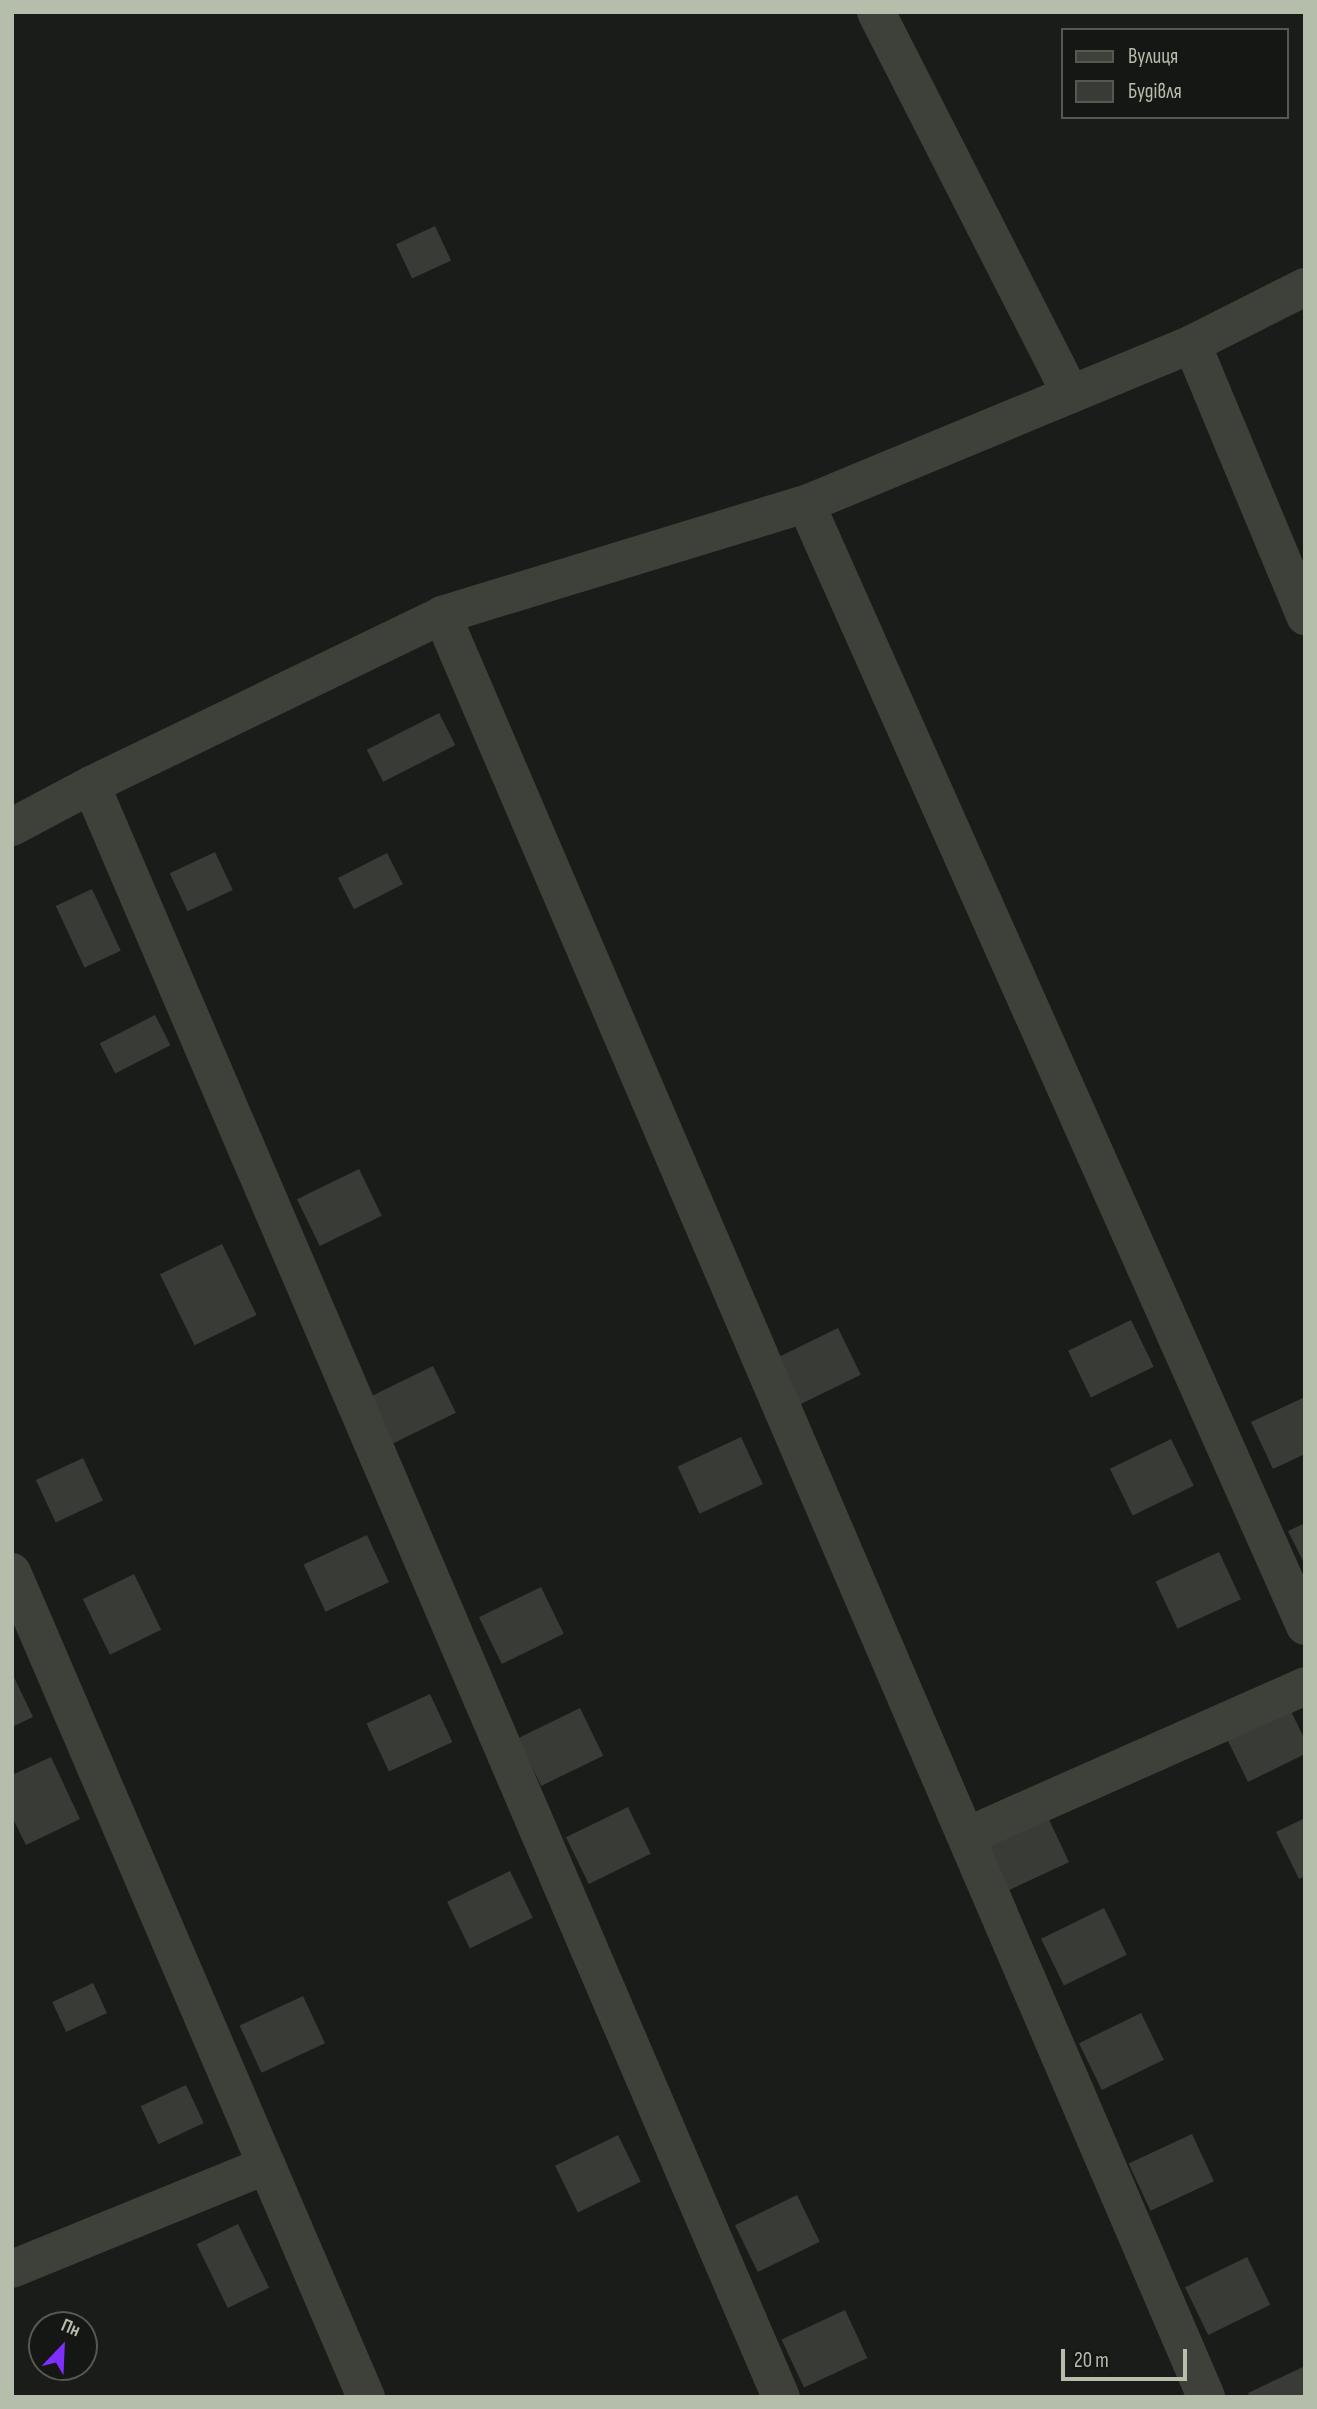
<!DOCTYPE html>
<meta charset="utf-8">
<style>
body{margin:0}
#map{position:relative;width:1317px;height:2409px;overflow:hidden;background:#1a1c19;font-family:"Sofia Sans Condensed",sans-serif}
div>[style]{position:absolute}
.building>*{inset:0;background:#383b36;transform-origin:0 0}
.minor>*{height:38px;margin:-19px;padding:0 19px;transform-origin:19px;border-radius:19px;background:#3d413a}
span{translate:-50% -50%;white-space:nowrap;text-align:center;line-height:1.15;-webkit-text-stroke:6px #151714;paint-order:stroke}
.frame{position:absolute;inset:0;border:14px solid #b5bdab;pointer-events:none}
.legend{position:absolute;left:1061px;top:28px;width:228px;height:91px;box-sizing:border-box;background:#151714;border:2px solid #555950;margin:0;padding:9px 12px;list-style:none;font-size:21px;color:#b5bdab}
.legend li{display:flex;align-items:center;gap:14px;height:35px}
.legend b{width:35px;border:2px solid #555950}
.north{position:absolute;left:28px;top:2311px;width:70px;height:70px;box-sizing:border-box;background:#151714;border:2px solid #555950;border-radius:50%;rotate:23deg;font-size:19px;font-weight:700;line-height:28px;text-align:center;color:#b5bdab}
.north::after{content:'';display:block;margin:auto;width:24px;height:32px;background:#7e2eff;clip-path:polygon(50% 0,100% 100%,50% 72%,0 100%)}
.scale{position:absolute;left:1061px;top:2349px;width:126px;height:32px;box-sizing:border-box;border:4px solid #b5bdab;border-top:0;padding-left:9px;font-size:21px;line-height:24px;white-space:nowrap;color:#b5bdab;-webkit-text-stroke:5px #151714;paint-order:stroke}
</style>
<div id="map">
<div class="building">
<div style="left:435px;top:226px;width:38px;height:43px;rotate:65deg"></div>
<div style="left:439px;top:713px;width:36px;height:81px;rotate:63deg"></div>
<div style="left:215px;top:852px;width:42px;height:50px;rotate:65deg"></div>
<div style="left:387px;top:853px;width:35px;height:55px;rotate:63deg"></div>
<div style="left:92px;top:889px;width:68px;height:40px;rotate:65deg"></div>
<div style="left:155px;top:1015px;width:34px;height:62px;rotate:63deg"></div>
<div style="left:359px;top:1169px;width:52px;height:69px;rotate:64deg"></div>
<div style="left:222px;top:1244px;width:79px;height:69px;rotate:64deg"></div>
<div style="left:1131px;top:1320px;width:52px;height:70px;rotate:64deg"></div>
<div style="left:838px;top:1328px;width:52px;height:69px;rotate:64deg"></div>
<div style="left:433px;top:1366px;width:52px;height:70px;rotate:64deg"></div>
<div style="clip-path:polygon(1305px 1397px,1305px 1454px,1273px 1469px,1251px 1422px)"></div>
<div style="left:741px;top:1437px;width:52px;height:70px;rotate:65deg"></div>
<div style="left:1171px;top:1439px;width:52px;height:68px;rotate:64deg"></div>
<div style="left:83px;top:1458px;width:47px;height:52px;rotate:65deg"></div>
<div style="clip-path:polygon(1305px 1523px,1305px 1565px,1288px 1531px)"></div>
<div style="left:367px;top:1535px;width:52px;height:70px;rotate:65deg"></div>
<div style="left:1219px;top:1552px;width:52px;height:70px;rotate:65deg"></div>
<div style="left:134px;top:1574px;width:62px;height:57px;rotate:64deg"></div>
<div style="left:541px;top:1587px;width:52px;height:69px;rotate:64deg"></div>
<div style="clip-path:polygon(12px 1673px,33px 1717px,12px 1727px)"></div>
<div style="left:430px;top:1694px;width:53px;height:70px;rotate:65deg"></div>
<div style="clip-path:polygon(1288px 1705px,1305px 1740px,1305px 1754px,1248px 1782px,1225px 1735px)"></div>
<div style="left:580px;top:1708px;width:53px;height:69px;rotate:64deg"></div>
<div style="clip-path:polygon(51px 1757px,80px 1819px,26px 1845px,12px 1817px,12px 1775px)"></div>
<div style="left:628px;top:1807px;width:52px;height:69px;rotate:64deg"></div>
<div style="left:1047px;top:1815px;width:52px;height:69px;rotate:65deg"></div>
<div style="clip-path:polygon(1305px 1818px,1305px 1876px,1299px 1879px,1276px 1832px)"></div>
<div style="left:510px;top:1871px;width:52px;height:70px;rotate:64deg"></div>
<div style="left:1104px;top:1908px;width:52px;height:70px;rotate:64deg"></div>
<div style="left:93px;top:1983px;width:33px;height:45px;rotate:65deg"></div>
<div style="left:303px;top:1996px;width:52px;height:70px;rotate:65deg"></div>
<div style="left:1141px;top:2013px;width:52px;height:69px;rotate:64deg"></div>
<div style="left:186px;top:2085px;width:42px;height:50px;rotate:65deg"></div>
<div style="left:1192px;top:2134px;width:52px;height:70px;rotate:65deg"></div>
<div style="left:618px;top:2135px;width:52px;height:70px;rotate:64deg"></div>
<div style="left:797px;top:2195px;width:52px;height:69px;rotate:64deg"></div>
<div style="left:238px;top:2224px;width:71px;height:46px;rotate:64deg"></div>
<div style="left:1247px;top:2257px;width:53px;height:69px;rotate:64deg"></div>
<div style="left:845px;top:2310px;width:53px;height:70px;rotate:65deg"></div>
<div style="clip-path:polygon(1305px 2366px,1305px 2397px,1250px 2397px,1248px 2393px)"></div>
</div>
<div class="minor">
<div style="left:876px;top:12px;width:429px;rotate:63deg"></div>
<div style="left:1192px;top:344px;width:295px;rotate:67.4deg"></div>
<div style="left:806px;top:504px;width:1228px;rotate:66.02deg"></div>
<div style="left:442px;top:615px;width:1939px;rotate:66.79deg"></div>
<div style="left:91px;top:785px;width:1753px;rotate:66.83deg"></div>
<div style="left:12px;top:827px;width:89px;rotate:-28deg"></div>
<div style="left:91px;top:785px;width:390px;rotate:-25.8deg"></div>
<div style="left:442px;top:615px;width:381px;rotate:-17deg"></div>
<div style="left:806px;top:504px;width:418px;rotate:-22.5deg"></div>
<div style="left:1192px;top:344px;width:127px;rotate:-26.8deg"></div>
<div style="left:12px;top:1572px;width:898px;rotate:66.78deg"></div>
<div style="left:967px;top:1836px;width:370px;rotate:-23.9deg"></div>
<div style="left:12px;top:2269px;width:275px;rotate:-22.2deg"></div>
</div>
<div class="frame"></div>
<ul class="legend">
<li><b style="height:9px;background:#3d413a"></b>Вулиця</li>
<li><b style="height:19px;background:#383b36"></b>Будівля</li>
</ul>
<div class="north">Пн</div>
<div class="scale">20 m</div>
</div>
